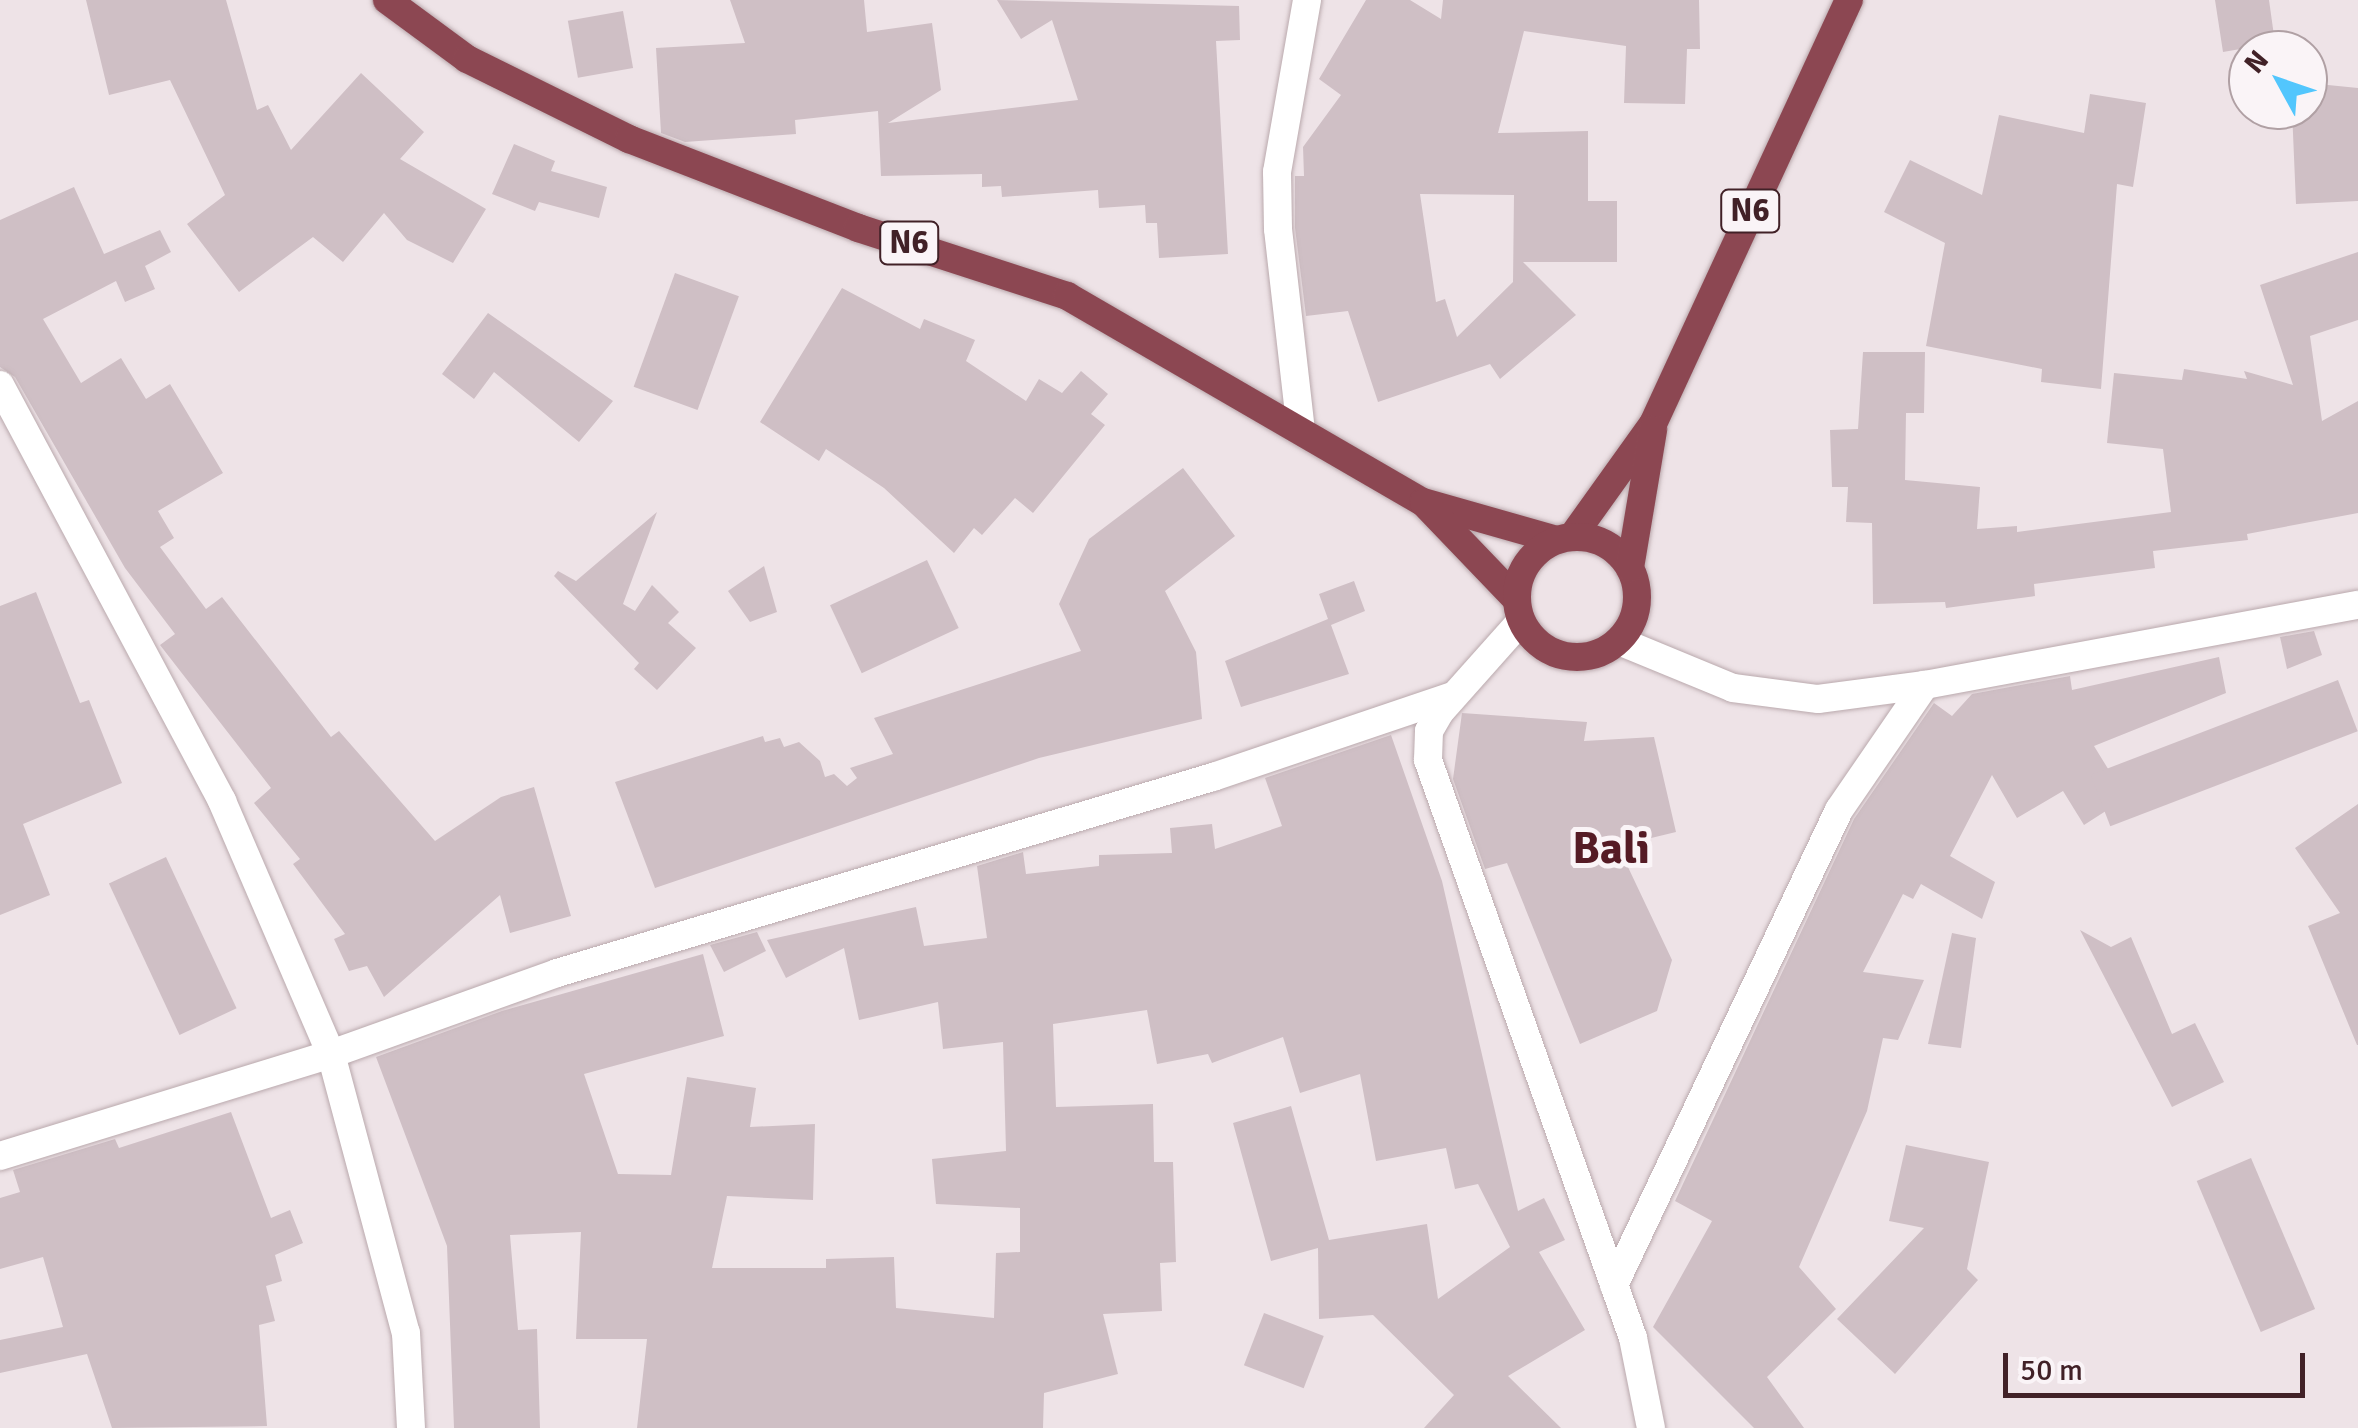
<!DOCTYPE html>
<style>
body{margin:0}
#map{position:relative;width:2358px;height:1428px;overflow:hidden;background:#eee3e7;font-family:Signika,sans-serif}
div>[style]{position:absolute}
.building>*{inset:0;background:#cfbfc5;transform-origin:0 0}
.roads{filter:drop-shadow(0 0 2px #baa9ad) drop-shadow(0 0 2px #baa9ad)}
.minor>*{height:28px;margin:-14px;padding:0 14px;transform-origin:14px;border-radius:14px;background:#fff}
.tertiary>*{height:28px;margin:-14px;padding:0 14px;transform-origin:14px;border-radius:14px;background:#fff}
.trunk>*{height:28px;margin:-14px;padding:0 14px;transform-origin:14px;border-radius:14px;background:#8c4752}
.trunk>.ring{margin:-14px;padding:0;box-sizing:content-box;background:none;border:28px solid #8c4752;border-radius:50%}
span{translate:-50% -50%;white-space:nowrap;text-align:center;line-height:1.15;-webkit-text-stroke:10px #faf4f7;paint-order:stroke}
.shield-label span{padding:2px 8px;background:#faf4f7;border:2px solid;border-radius:8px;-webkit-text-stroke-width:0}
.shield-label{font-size:32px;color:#412127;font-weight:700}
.district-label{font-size:45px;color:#551b25;font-weight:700}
.north{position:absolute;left:2228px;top:30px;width:100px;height:100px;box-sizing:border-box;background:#faf4f7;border:2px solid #b0a0a4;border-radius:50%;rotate:310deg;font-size:28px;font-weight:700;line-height:40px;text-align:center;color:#412127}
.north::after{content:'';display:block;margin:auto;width:35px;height:45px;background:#52c6fd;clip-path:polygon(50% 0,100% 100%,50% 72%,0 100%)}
.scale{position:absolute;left:2003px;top:1353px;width:302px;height:45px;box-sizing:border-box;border:5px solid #412127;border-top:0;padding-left:12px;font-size:30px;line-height:35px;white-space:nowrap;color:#412127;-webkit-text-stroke:8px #faf4f7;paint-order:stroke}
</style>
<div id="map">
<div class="building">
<div style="clip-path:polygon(86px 0,226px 0,257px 110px,268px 105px,291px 150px,361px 73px,424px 132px,400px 159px,486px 209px,453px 263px,407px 240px,384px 213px,343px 262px,313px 237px,239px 292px,187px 224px,225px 195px,170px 80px,109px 95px)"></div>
<div style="clip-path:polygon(730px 0,864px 0,867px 32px,932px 23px,941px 90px,888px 123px,1078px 100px,1052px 20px,1021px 39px,997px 0,1239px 6px,1240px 40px,1216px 41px,1228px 254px,1159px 258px,1157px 223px,1146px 223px,1145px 205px,1099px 208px,1098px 190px,1002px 197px,1001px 186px,982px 187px,982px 174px,881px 176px,878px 111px,795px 120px,796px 134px,685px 142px,661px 133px,656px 48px,745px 43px)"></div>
<div style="clip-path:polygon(evenodd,1366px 0,1410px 0,1441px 19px,1443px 0,1699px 0,1700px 49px,1687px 49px,1685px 104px,1624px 103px,1626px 46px,1524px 31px,1498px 133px,1588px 131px,1588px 201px,1617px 201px,1617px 262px,1523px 262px,1576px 315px,1500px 379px,1490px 364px,1378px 402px,1348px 311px,1306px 316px,1295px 228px,1295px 176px,1304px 176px,1303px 147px,1341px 95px,1319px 79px,1366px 0,1420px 194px,1514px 195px,1513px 282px,1457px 337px,1445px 299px,1436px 302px,1420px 194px)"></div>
<div style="clip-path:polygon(2215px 0,2269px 0,2275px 43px,2223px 52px)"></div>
<div style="left:623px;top:11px;width:58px;height:56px;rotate:80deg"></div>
<div style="clip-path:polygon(2308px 83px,2358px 88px,2358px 201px,2296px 204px,2292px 110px,2308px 110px)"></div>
<div style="clip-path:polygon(2090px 94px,2146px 103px,2133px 187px,2117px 184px,2101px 389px,2041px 382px,2042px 369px,1926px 346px,1945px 243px,1884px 212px,1910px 160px,1982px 195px,1999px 115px,2084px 133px)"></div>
<div style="clip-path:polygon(514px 144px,555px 161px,551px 171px,607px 187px,599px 218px,539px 202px,535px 211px,492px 194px)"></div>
<div style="clip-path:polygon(74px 187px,104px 254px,160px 230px,171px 252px,145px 266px,155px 289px,125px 302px,116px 281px,43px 319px,81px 383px,121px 358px,146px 399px,170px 384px,223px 473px,158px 511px,174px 538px,160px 547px,206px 609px,222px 597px,331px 737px,339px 731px,435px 841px,501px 797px,534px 787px,571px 916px,510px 933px,500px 895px,384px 997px,367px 966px,349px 971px,334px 939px,345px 934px,293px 864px,300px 859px,254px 803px,271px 788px,160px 645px,175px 634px,125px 568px,15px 377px,0 367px,0 220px)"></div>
<div style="clip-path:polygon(2358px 252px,2358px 320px,2310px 336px,2322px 421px,2358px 401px,2358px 513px,2247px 534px,2248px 540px,2153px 551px,2155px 568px,2034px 584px,2035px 596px,1946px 608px,1945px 602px,1873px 604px,1872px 523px,1846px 522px,1848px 487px,1832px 487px,1830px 430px,1858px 429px,1863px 352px,1925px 352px,1924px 413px,1906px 413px,1905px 480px,1980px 487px,1977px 529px,2017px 526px,2017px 532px,2171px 512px,2163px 449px,2107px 443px,2114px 373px,2182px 380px,2184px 369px,2247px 379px,2244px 371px,2293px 385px,2260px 285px)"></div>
<div style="left:675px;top:273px;width:68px;height:121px;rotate:20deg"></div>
<div style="clip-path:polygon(842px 288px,920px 329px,924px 319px,975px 340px,966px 361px,1026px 401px,1039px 379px,1062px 393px,1081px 371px,1108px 394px,1091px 414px,1105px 425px,1033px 513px,1015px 498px,982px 535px,974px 528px,954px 553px,884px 488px,826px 449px,819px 461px,760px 422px)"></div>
<div style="clip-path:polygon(488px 313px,613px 401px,579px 442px,494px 372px,474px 399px,442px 374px)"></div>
<div style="clip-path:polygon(1183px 468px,1235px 536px,1165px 591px,1196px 652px,1202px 719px,1039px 758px,655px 888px,615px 782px,763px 736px,765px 742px,780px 738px,784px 747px,799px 742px,820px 761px,825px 777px,834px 774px,847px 786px,857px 778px,850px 768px,893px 754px,874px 718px,1081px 651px,1059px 604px,1089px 539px)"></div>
<div style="clip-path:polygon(657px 512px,623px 604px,635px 611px,652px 585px,679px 612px,668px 623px,696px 648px,657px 690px,634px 669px,639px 663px,554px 576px,558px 571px,576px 581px)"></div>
<div style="left:927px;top:560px;width:75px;height:107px;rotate:65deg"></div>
<div style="clip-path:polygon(764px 566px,777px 612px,750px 622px,728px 591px)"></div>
<div style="clip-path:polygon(1354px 581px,1365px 611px,1331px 625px,1349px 674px,1241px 707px,1225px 661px,1328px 619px,1319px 594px)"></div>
<div style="clip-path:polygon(36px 592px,80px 703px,89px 700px,122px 783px,23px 824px,50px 895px,0 915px,0 606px)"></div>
<div style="clip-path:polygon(2314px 631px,2322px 655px,2287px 669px,2280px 637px)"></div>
<div style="clip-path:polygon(2219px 657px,2226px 693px,2094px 746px,2126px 798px,2084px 825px,2063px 791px,2017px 818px,1992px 775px,1950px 856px,1995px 882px,1982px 919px,1921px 884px,1913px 899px,1903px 894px,1863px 972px,1924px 980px,1898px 1040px,1883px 1038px,1867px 1111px,1799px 1267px,1836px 1309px,1767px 1377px,1804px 1428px,1754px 1428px,1653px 1327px,1712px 1221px,1675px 1201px,1854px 819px,1934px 703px,1952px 716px,1972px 694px,2070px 676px,2072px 690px)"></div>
<div style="left:2338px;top:680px;width:55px;height:265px;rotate:69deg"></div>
<div style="clip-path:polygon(1462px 713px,1587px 722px,1584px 741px,1654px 737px,1676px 832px,1618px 846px,1672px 960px,1657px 1011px,1580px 1044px,1507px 863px,1485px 869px,1453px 779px)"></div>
<div style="clip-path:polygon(1391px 735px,1442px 881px,1518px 1211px,1544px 1198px,1565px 1240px,1539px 1252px,1585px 1330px,1508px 1376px,1561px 1428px,1424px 1428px,1454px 1395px,1373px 1315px,1319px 1319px,1318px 1248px,1271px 1261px,1233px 1123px,1291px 1106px,1329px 1240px,1427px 1224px,1438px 1299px,1510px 1247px,1478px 1184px,1455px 1189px,1446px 1148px,1376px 1161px,1360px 1074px,1300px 1093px,1283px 1037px,1212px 1063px,1208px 1054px,1157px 1064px,1147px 1010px,1053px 1024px,1056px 1107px,1153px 1104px,1154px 1162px,1173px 1162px,1176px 1262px,1160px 1263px,1162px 1311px,1103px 1314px,1118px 1374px,1044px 1393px,1043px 1428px,637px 1428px,647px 1339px,576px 1339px,581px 1232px,510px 1235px,518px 1330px,537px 1329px,540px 1428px,454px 1428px,447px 1246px,376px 1057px,502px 1011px,703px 954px,724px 1036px,584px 1074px,618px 1174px,671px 1175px,687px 1077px,756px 1088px,750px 1127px,815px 1124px,813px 1200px,727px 1196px,712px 1268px,826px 1268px,826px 1259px,894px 1257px,896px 1308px,994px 1318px,996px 1253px,1020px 1252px,1020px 1208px,936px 1204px,932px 1159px,1006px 1151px,1003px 1042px,943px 1049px,938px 1002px,859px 1020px,844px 948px,786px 978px,767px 940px,916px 907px,924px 946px,987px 938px,977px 866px,1023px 852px,1026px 874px,1099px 866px,1099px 855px,1172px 853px,1170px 828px,1212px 824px,1215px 849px,1282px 826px,1265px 778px)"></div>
<div style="clip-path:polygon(2358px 804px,2358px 1045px,2357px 1045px,2308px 926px,2340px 913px,2295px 848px)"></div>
<div style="left:166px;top:857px;width:167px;height:63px;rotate:65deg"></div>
<div style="clip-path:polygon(2080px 930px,2111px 947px,2131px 937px,2172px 1034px,2195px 1023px,2224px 1082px,2172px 1107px)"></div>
<div style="clip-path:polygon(757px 932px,766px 951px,724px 972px,710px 945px)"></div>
<div style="clip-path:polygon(1952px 933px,1976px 938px,1961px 1048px,1928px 1044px)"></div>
<div style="clip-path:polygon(231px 1112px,271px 1218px,290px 1210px,303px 1243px,275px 1255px,282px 1281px,266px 1286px,275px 1321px,259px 1325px,267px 1426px,112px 1428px,87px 1354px,0 1373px,0 1340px,63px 1327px,43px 1257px,0 1269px,0 1198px,20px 1192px,13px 1170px,115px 1139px,119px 1148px)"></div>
<div style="clip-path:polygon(1906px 1145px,1989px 1162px,1967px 1269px,1978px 1280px,1895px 1374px,1837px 1319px,1924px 1228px,1889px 1221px)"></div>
<div style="left:2251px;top:1158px;width:164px;height:59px;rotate:67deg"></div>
<div style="left:1264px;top:1313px;width:64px;height:56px;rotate:21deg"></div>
</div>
<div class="roads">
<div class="minor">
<div style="left:0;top:385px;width:472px;rotate:61.9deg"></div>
<div style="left:222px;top:801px;width:275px;rotate:66.7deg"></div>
<div style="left:331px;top:1054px;width:289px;rotate:75deg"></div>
<div style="left:406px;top:1333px;width:95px;rotate:87deg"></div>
<div style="left:1301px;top:431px;width:203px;rotate:-96.5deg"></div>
<div style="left:1278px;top:229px;width:57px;rotate:-91deg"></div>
<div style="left:1277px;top:172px;width:175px;rotate:-80.1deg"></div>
<div style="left:0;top:1156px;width:346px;rotate:-17.1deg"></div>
<div style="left:331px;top:1054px;width:240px;rotate:-19.7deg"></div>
<div style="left:557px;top:973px;width:685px;rotate:-16.64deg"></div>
<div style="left:1213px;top:777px;width:252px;rotate:-18.7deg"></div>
<div style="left:1614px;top:1285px;width:526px;rotate:-64.65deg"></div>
<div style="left:1839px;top:810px;width:152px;rotate:-55.5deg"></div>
</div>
<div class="tertiary">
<div style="left:1521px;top:621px;width:122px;rotate:131.7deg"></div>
<div style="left:1440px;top:712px;width:22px;rotate:120deg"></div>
<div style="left:1429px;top:731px;width:29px;rotate:92deg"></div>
<div style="left:1428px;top:760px;width:613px;rotate:70.47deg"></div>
<div style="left:1633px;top:1338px;width:92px;rotate:78.7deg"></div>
<div style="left:1619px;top:641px;width:123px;rotate:22.4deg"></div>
<div style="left:1733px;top:688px;width:86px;rotate:7.4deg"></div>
<div style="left:1818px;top:699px;width:108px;rotate:-7.5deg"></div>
<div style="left:1925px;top:685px;width:440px;rotate:-10.5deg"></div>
</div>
<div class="trunk">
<div style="left:387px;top:0;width:99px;rotate:36.4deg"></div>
<div style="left:467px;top:59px;width:181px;rotate:26.3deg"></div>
<div style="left:629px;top:139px;width:246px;rotate:21.2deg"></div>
<div style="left:858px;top:228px;width:220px;rotate:18deg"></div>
<div style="left:1067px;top:296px;width:411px;rotate:30.1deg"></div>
<div style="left:1423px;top:502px;width:138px;rotate:15.9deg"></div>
<div style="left:1424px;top:503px;width:133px;rotate:46.2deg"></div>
<div style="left:1572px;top:537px;width:139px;rotate:-54.4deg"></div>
<div style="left:1653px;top:424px;width:467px;rotate:-65.2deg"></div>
<div class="ring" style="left:1517px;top:537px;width:92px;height:92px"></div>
<div style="left:1630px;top:568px;width:140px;rotate:-80.5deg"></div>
</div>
</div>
<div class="shield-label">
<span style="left:1750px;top:211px">N6</span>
<span style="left:909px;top:243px">N6</span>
</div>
<div class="district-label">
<span style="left:1611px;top:849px">Bali</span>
</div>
<div class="north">N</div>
<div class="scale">50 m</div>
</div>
